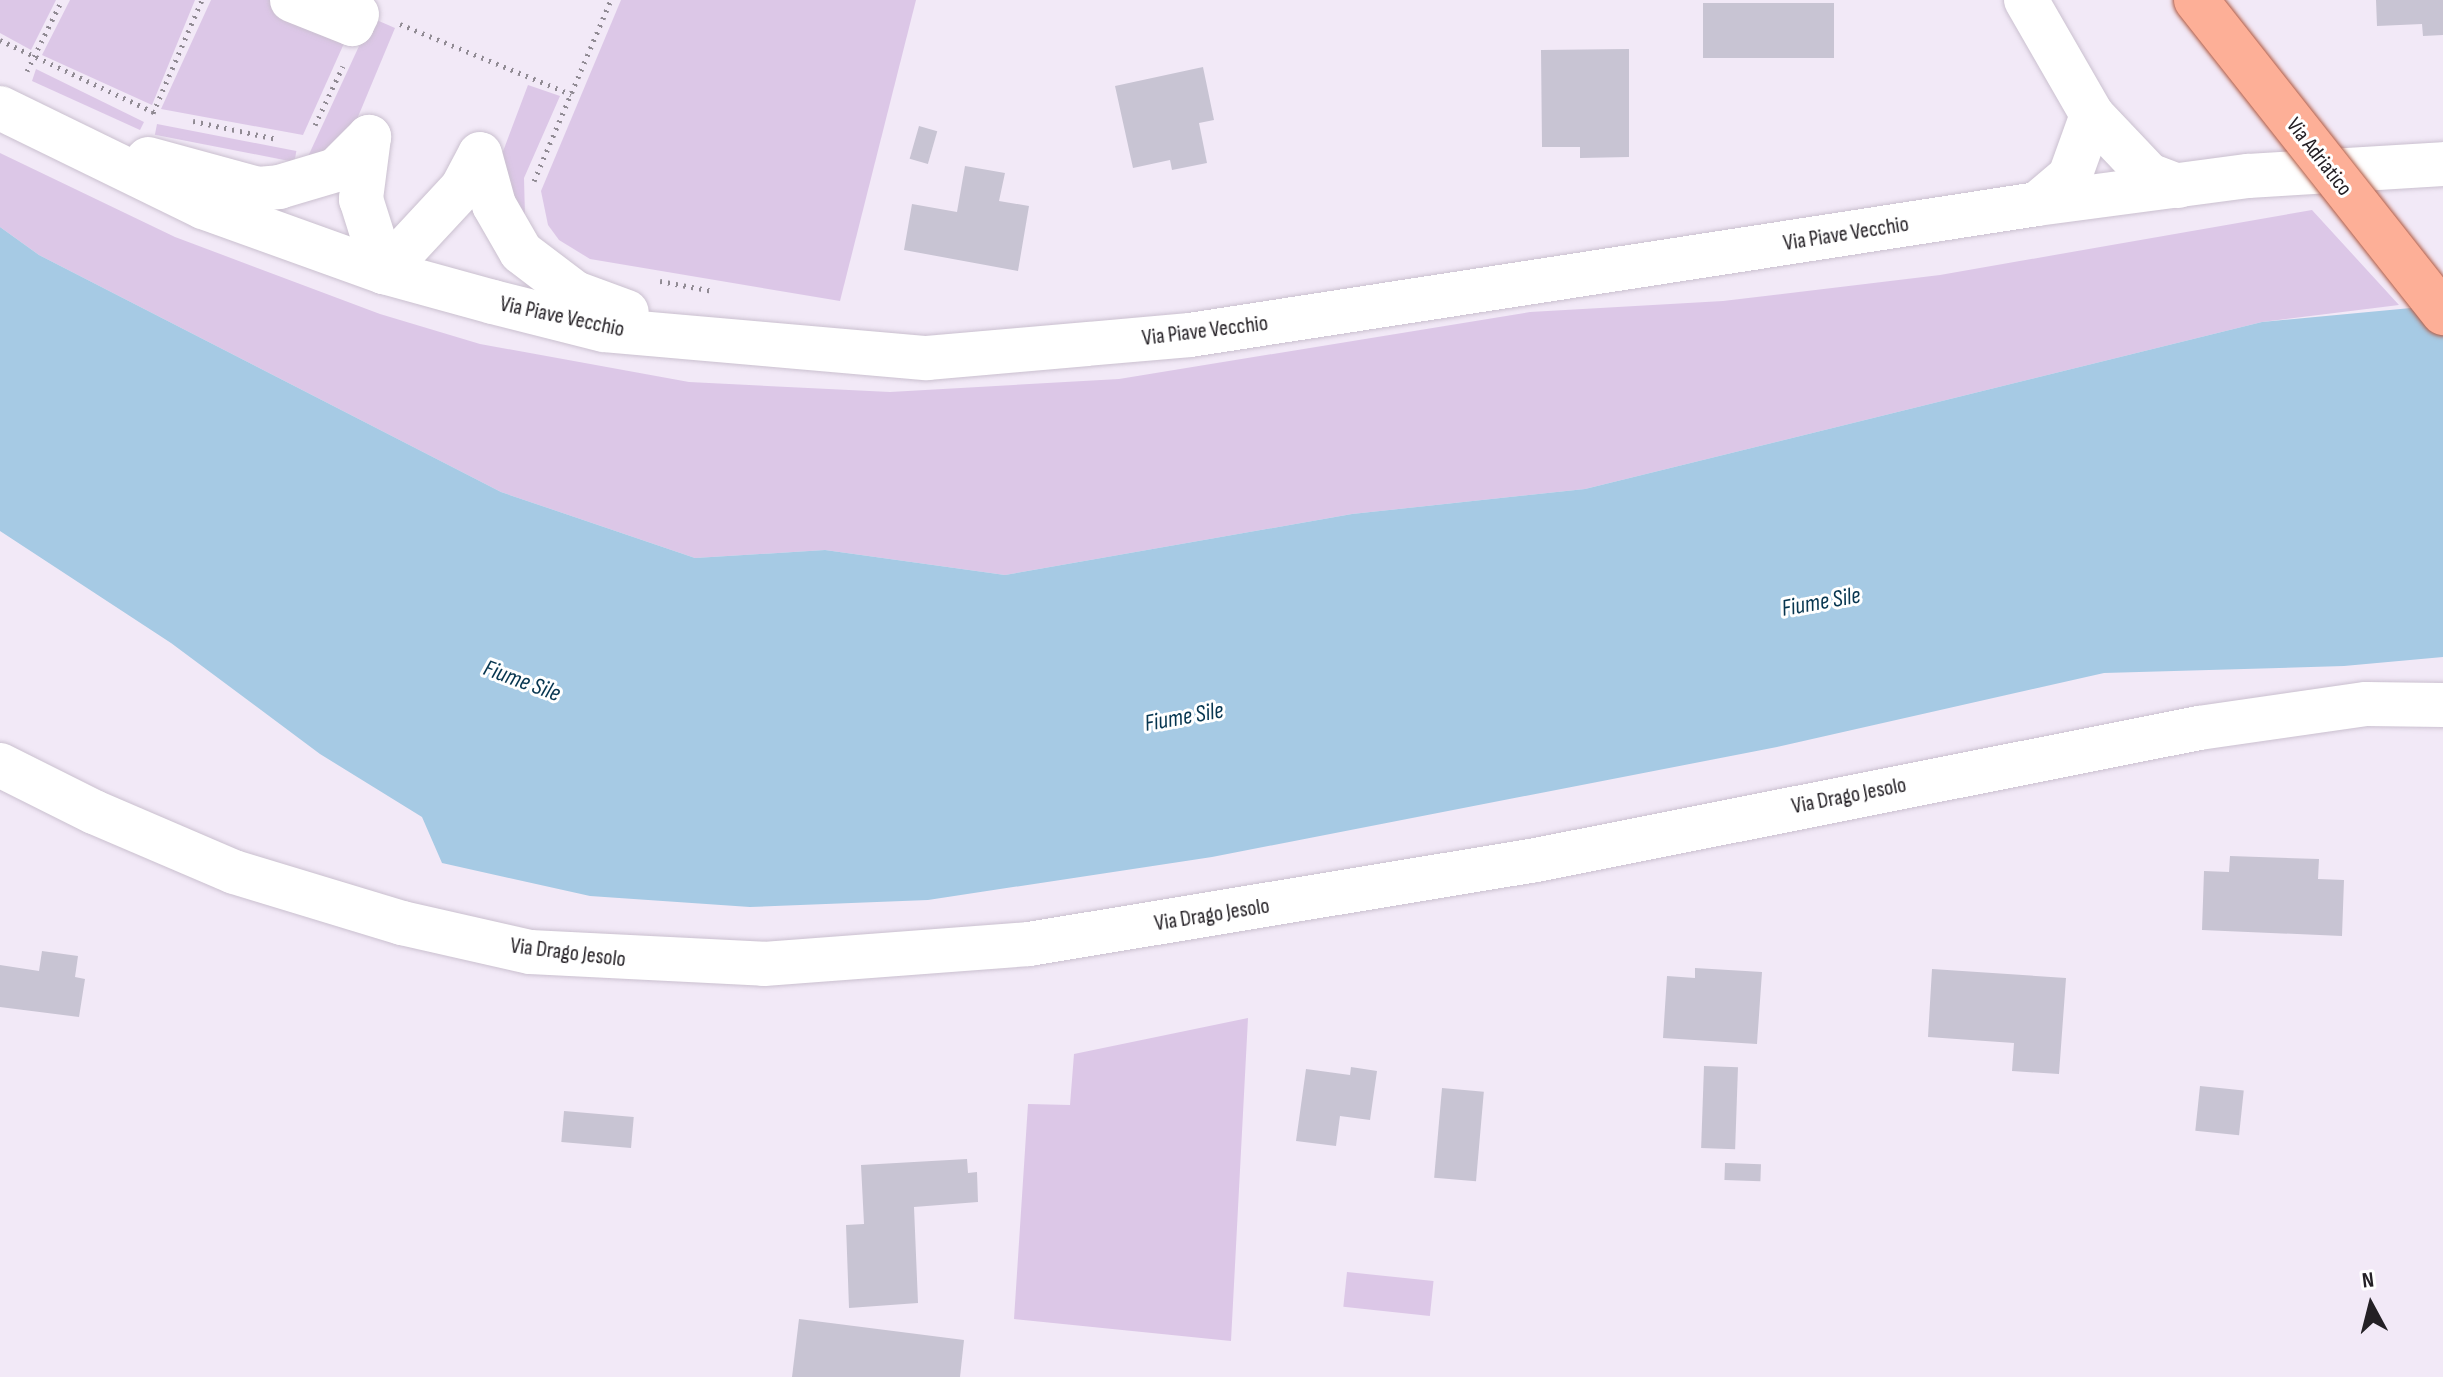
<!DOCTYPE html>
<style>
body{margin:0}
#map{position:relative;width:2443px;height:1377px;overflow:hidden;background:#f2e9f7;font-family:"Sofia Sans Condensed",sans-serif}
div>[style]{position:absolute}
.green>*{inset:0;background:#dcc7e7;transform-origin:0 0}
.water>*{inset:0;background:#a6cae4}
.building>*{inset:0;background:#c8c4d3;transform-origin:0 0}
.path>*{height:5px;margin-top:-2.5px;transform-origin:0;background:repeating-linear-gradient(90deg,#918b94 0 2px,transparent 0 8px)}
.roads{filter:drop-shadow(0 0 2px #cac0cf) drop-shadow(0 0 2px #cac0cf)}
.minor>*{height:44px;margin:-22px;padding:0 22px;transform-origin:22px;border-radius:22px;background:#fff}
.bridges{filter:drop-shadow(0 0 2px #b05a42) drop-shadow(0 0 2px #b05a42)}
.major-bridge>*{height:44px;margin:-22px;padding:0 22px;transform-origin:22px;border-radius:22px;background:#fdaf97}
span{translate:-50% -50%;white-space:nowrap;text-align:center;line-height:1.15;-webkit-text-stroke:6px #fff;paint-order:stroke}
.street-label{font-size:22px;color:#242025}
.water-label{font-size:24px;color:#073650;font-style:italic}
.north{position:absolute;left:2331px;top:1265px;width:80px;height:80px;-webkit-text-stroke:6px #fff;paint-order:stroke;rotate:353deg;font-size:22px;font-weight:700;line-height:32px;text-align:center;color:#242025}
.north::after{content:'';display:block;margin:auto;width:28px;height:36px;background:#242025;clip-path:polygon(50% 0,100% 100%,50% 72%,0 100%)}
</style>
<div id="map">
<div class="green">
<div style="clip-path:polygon(0 0,56px 0,31px 50px,0 33px)"></div>
<div style="clip-path:polygon(70px 0,195px 0,152px 105px,42px 55px)"></div>
<div style="clip-path:polygon(211px 0,270px 0,350px 30px,303px 135px,161px 109px)"></div>
<div style="clip-path:polygon(621px 0,916px 0,840px 301px,590px 259px,559px 240px,548px 225px,541px 191px)"></div>
<div style="clip-path:polygon(372px 18px,395px 28px,355px 124px,343px 141px,305px 163px)"></div>
<div style="clip-path:polygon(36px 69px,144px 122px,140px 130px,32px 81px)"></div>
<div style="clip-path:polygon(528px 85px,560px 96px,524px 178px,525px 217px,517px 224px,502px 154px)"></div>
<div style="left:157px;top:124px;width:142px;height:11px;rotate:11deg"></div>
<div style="clip-path:polygon(0 153px,175px 237px,380px 314px,480px 344px,689px 382px,890px 392px,1119px 379px,1530px 312px,1723px 301px,1940px 275px,2312px 210px,2399px 305px,2262px 322px,1585px 489px,1352px 514px,1005px 575px,825px 550px,695px 558px,501px 492px,39px 255px,0 227px)"></div>
<div style="clip-path:polygon(1248px 1018px,1231px 1341px,1014px 1319px,1028px 1104px,1070px 1105px,1074px 1054px)"></div>
<div style="left:1347px;top:1272px;width:87px;height:35px;rotate:6deg"></div>
</div>
<div class="water">
<div style="clip-path:polygon(0 227px,39px 255px,501px 492px,695px 558px,825px 550px,1005px 575px,1352px 514px,1585px 489px,2262px 322px,2443px 305px,2443px 657px,2344px 666px,2104px 673px,1777px 747px,1212px 857px,928px 900px,750px 907px,590px 896px,442px 863px,422px 817px,320px 754px,171px 643px,0 531px)"></div>
</div>
<div class="building">
<div style="clip-path:polygon(2376px 0,2443px 0,2443px 35px,2423px 36px,2422px 24px,2377px 26px)"></div>
<div style="left:1834px;top:3px;width:55px;height:131px;rotate:90deg"></div>
<div style="clip-path:polygon(1629px 49px,1629px 157px,1580px 158px,1580px 147px,1542px 147px,1541px 50px)"></div>
<div style="clip-path:polygon(1203px 67px,1214px 120px,1199px 123px,1207px 163px,1172px 170px,1170px 160px,1133px 168px,1115px 86px)"></div>
<div style="left:919px;top:126px;width:19px;height:34px;rotate:16deg"></div>
<div style="clip-path:polygon(965px 166px,1005px 173px,999px 201px,1029px 206px,1018px 271px,904px 250px,912px 204px,957px 212px)"></div>
<div style="clip-path:polygon(2230px 856px,2319px 859px,2318px 879px,2344px 880px,2342px 936px,2202px 930px,2204px 871px,2229px 872px)"></div>
<div style="clip-path:polygon(42px 951px,78px 956px,75px 977px,85px 979px,79px 1017px,0 1007px,0 965px,39px 971px)"></div>
<div style="clip-path:polygon(1695px 968px,1762px 972px,1757px 1044px,1663px 1038px,1667px 976px,1695px 978px)"></div>
<div style="clip-path:polygon(1932px 969px,2066px 978px,2059px 1074px,2012px 1071px,2014px 1043px,1928px 1037px)"></div>
<div style="left:1704px;top:1066px;width:34px;height:82px;rotate:2deg"></div>
<div style="clip-path:polygon(1351px 1067px,1377px 1071px,1370px 1120px,1340px 1116px,1336px 1146px,1296px 1141px,1306px 1069px,1350px 1075px)"></div>
<div style="left:2200px;top:1086px;width:44px;height:45px;rotate:6deg"></div>
<div style="left:1442px;top:1088px;width:42px;height:90px;rotate:5deg"></div>
<div style="left:564px;top:1111px;width:70px;height:31px;rotate:5deg"></div>
<div style="clip-path:polygon(967px 1159px,968px 1173px,977px 1172px,978px 1202px,914px 1207px,918px 1303px,849px 1308px,846px 1225px,864px 1224px,861px 1165px)"></div>
<div style="left:1725px;top:1163px;width:36px;height:17px;rotate:2deg"></div>
<div style="clip-path:polygon(799px 1319px,964px 1340px,960px 1377px,792px 1377px)"></div>
</div>
<div class="path">
<div style="left:400px;top:24px;width:185px;rotate:22.3deg"></div>
<div style="left:0;top:40px;width:172px;rotate:25.1deg"></div>
<div style="left:27px;top:71px;width:79px;rotate:-63.8deg"></div>
<div style="left:153px;top:113px;width:123px;rotate:-66.6deg"></div>
<div style="left:193px;top:121px;width:86px;rotate:12.1deg"></div>
<div style="left:315px;top:125px;width:65px;rotate:-64.6deg"></div>
<div style="left:534px;top:181px;width:197px;rotate:-67deg"></div>
<div style="left:660px;top:281px;width:54px;rotate:10.7deg"></div>
</div>
<div class="roads">
<div class="minor">
<div style="left:292px;top:0;width:65px;rotate:21.8deg"></div>
<div style="left:352px;top:24px;width:11px;rotate:-63deg"></div>
<div style="left:2026px;top:0;width:133px;rotate:60.1deg"></div>
<div style="left:2092px;top:115px;width:83px;rotate:46.5deg"></div>
<div style="left:2149px;top:175px;width:31px;rotate:21deg"></div>
<div style="left:0;top:108px;width:226px;rotate:26deg"></div>
<div style="left:203px;top:207px;width:192px;rotate:19.8deg"></div>
<div style="left:384px;top:272px;width:113px;rotate:15.4deg"></div>
<div style="left:493px;top:302px;width:114px;rotate:14.2deg"></div>
<div style="left:604px;top:330px;width:324px;rotate:5deg"></div>
<div style="left:927px;top:358px;width:264px;rotate:-5deg"></div>
<div style="left:1190px;top:335px;width:857px;rotate:-8.79deg"></div>
<div style="left:2037px;top:204px;width:213px;rotate:-7.6deg"></div>
<div style="left:2248px;top:176px;width:195px;rotate:-3.5deg"></div>
<div style="left:369px;top:137px;width:63px;rotate:97.4deg"></div>
<div style="left:361px;top:199px;width:77px;rotate:72.5deg"></div>
<div style="left:384px;top:272px;width:115px;rotate:-47.1deg"></div>
<div style="left:462px;top:188px;width:38px;rotate:-62deg"></div>
<div style="left:480px;top:154px;width:53px;rotate:74.6deg"></div>
<div style="left:494px;top:205px;width:54px;rotate:60.1deg"></div>
<div style="left:521px;top:252px;width:68px;rotate:37.2deg"></div>
<div style="left:575px;top:293px;width:55px;rotate:20.1deg"></div>
<div style="left:148px;top:159px;width:114px;rotate:15.3deg"></div>
<div style="left:258px;top:189px;width:21px;rotate:-5deg"></div>
<div style="left:279px;top:187px;width:59px;rotate:-16.6deg"></div>
<div style="left:336px;top:170px;width:47px;rotate:-45deg"></div>
<div style="left:2037px;top:204px;width:43px;rotate:-40.3deg"></div>
<div style="left:2070px;top:176px;width:65px;rotate:-70.2deg"></div>
<div style="left:0;top:765px;width:105px;rotate:26.6deg"></div>
<div style="left:94px;top:812px;width:152px;rotate:23.2deg"></div>
<div style="left:234px;top:872px;width:176px;rotate:16.9deg"></div>
<div style="left:402px;top:923px;width:131px;rotate:12.8deg"></div>
<div style="left:530px;top:952px;width:234px;rotate:2.9deg"></div>
<div style="left:764px;top:964px;width:266px;rotate:-4.3deg"></div>
<div style="left:1029px;top:944px;width:514px;rotate:-9.41deg"></div>
<div style="left:1536px;top:860px;width:676px;rotate:-11.26deg"></div>
<div style="left:2199px;top:728px;width:169px;rotate:-8.2deg"></div>
<div style="left:2366px;top:704px;width:77px;rotate:0.7deg"></div>
</div>
</div>
<div class="bridges">
<div class="major-bridge">
<div style="left:2196px;top:0;width:399px;rotate:51.7deg"></div>
</div>
</div>
<div class="street-label">
<span style="left:2319px;top:157px;rotate:52deg">Via Adriatico</span>
<span style="left:1846px;top:234px;rotate:-9deg">Via Piave Vecchio</span>
<span style="left:562px;top:317px;rotate:12deg">Via Piave Vecchio</span>
<span style="left:1205px;top:331px;rotate:-7deg">Via Piave Vecchio</span>
<span style="left:1849px;top:796px;rotate:-11deg">Via Drago Jesolo</span>
<span style="left:1212px;top:915px;rotate:-9deg">Via Drago Jesolo</span>
<span style="left:568px;top:953px;rotate:7deg">Via Drago Jesolo</span>
</div>
<div class="water-label">
<span style="left:1821px;top:602px;rotate:-10deg">Fiume Sile</span>
<span style="left:522px;top:681px;rotate:20deg">Fiume Sile</span>
<span style="left:1184px;top:717px;rotate:-10deg">Fiume Sile</span>
</div>
<div class="north">N</div>
</div>
